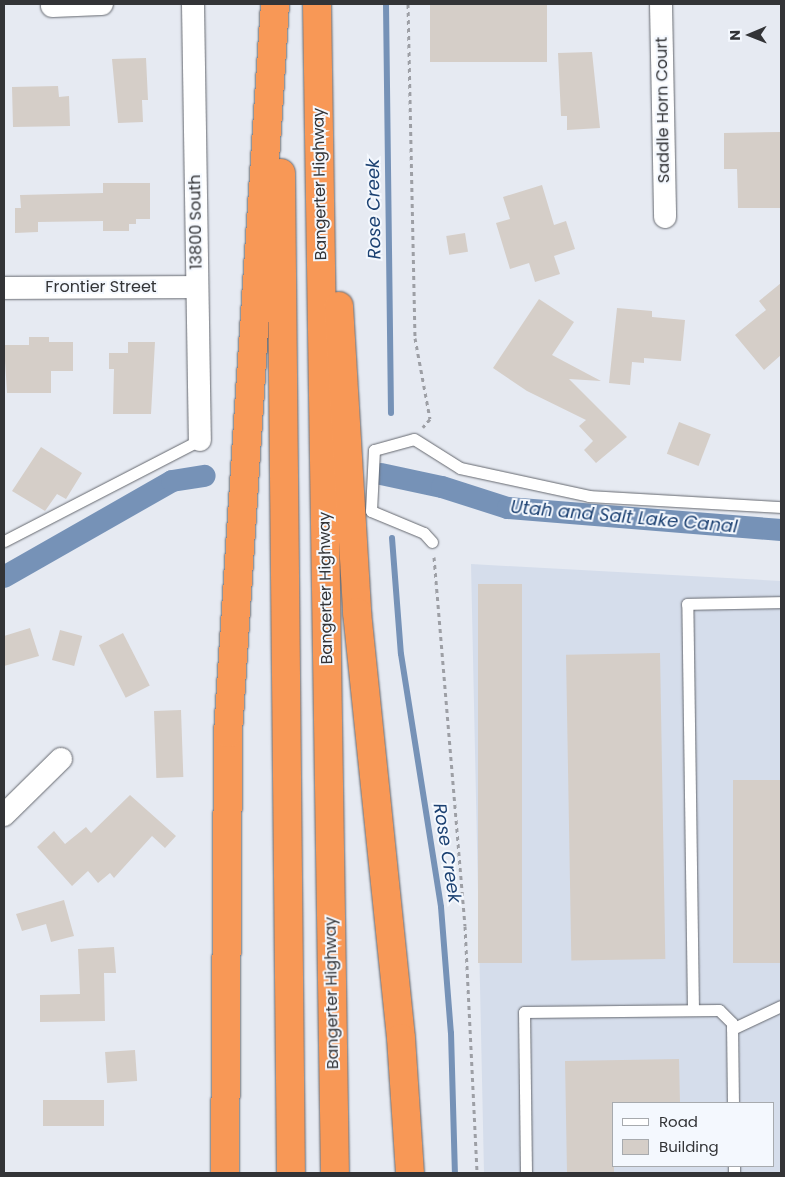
<!DOCTYPE html>
<style>
body{margin:0}
#map{position:relative;width:785px;height:1177px;overflow:hidden;background:#e6eaf2;font-family:Poppins,sans-serif}
div>[style]{position:absolute}
.built>*{inset:0;background:#d5ddeb}
.stream>*{height:6px;margin:-3px;padding:0 3px;transform-origin:3px;border-radius:3px;background:#7692b7}
.canal>*{height:22px;margin:-11px;padding:0 11px;transform-origin:11px;border-radius:11px;background:#7692b7}
.building>*{inset:0;background:#d5cec8;transform-origin:0 0}
.path>*{height:3px;margin-top:-1.5px;transform-origin:0;background:repeating-linear-gradient(90deg,#9d9fa5 0 4px,transparent 0 8px)}
.roads{filter:drop-shadow(0 0 1px #65686f) drop-shadow(0 0 1px #65686f)}
.service>*{height:11px;margin:-5.5px;padding:0 5.5px;transform-origin:5.5px;border-radius:5.5px;background:#fff}
.minor>*{height:22px;margin:-11px;padding:0 11px;transform-origin:11px;border-radius:11px;background:#fff}
.motorway>*{height:28px;margin:-14px;padding:0 14px;transform-origin:14px;border-radius:14px;background:#f89856}
span{translate:-50% -50%;white-space:nowrap;text-align:center;line-height:1.15;-webkit-text-stroke:4px #f4f8fe;paint-order:stroke}
.street-label{font-size:16px;color:#333437}
.water-label{font-size:18px;color:#1c4172;font-style:italic}
.frame{position:absolute;inset:0;border:5px solid #333437;pointer-events:none}
.legend{position:absolute;left:612px;top:1102px;width:162px;height:65px;box-sizing:border-box;background:#f4f8fe;border:1px solid #a7aaae;margin:0;padding:6px 9px;list-style:none;font-size:15px;color:#333437}
.legend li{display:flex;align-items:center;gap:10px;height:25px}
.legend b{width:25px;border:1px solid #a7aaae}
.north{position:absolute;left:725px;top:10px;width:50px;height:50px;-webkit-text-stroke:4px #f4f8fe;paint-order:stroke;rotate:269deg;font-size:14px;font-weight:700;line-height:20px;text-align:center;color:#333437}
.north::after{content:'';display:block;margin:auto;width:18px;height:22px;background:#333437;clip-path:polygon(50% 0,100% 100%,50% 72%,0 100%)}
</style>
<div id="map">
<div class="built">
<div style="clip-path:polygon(evenodd,471px 564px,781px 581px,781px 1173px,484px 1173px,471px 564px,614px 1103px,774px 1103px,774px 1166px,614px 1166px,614px 1103px)"></div>
</div>
<div class="stream">
<div style="left:386px;top:4px;width:409px;rotate:89.3deg"></div>
<div style="left:392px;top:538px;width:116px;rotate:85.6deg"></div>
<div style="left:401px;top:654px;width:256px;rotate:81deg"></div>
<div style="left:441px;top:907px;width:126px;rotate:85.5deg"></div>
<div style="left:451px;top:1033px;width:140px;rotate:88.4deg"></div>
</div>
<div class="canal">
<div style="left:381px;top:474px;width:62px;rotate:12deg"></div>
<div style="left:442px;top:487px;width:69px;rotate:17.7deg"></div>
<div style="left:508px;top:508px;width:274px;rotate:4.6deg"></div>
<div style="left:4px;top:577px;width:193px;rotate:-29.7deg"></div>
<div style="left:172px;top:481px;width:33px;rotate:-9deg"></div>
</div>
<div class="building">
<div style="left:430px;top:4px;width:117px;height:58px"></div>
<div style="clip-path:polygon(592px 52px,600px 128px,567px 130px,567px 116px,561px 116px,558px 53px)"></div>
<div style="clip-path:polygon(146px 58px,148px 100px,142px 100px,143px 122px,118px 123px,112px 59px)"></div>
<div style="clip-path:polygon(58px 86px,59px 97px,69px 96px,70px 126px,13px 127px,12px 87px)"></div>
<div style="clip-path:polygon(781px 132px,781px 208px,738px 208px,737px 169px,724px 169px,724px 133px)"></div>
<div style="clip-path:polygon(103px 183px,150px 183px,150px 219px,136px 219px,136px 224px,129px 224px,129px 231px,103px 231px,103px 221px,38px 222px,38px 232px,15px 233px,15px 208px,21px 208px,20px 195px,103px 193px)"></div>
<div style="clip-path:polygon(542px 185px,554px 225px,566px 221px,575px 249px,554px 256px,560px 274px,535px 282px,529px 263px,510px 269px,496px 223px,510px 219px,503px 197px)"></div>
<div style="left:465px;top:233px;width:19px;height:19px;rotate:81deg"></div>
<div style="clip-path:polygon(781px 283px,781px 355px,764px 370px,735px 335px,766px 310px,759px 301px)"></div>
<div style="clip-path:polygon(539px 299px,574px 322px,552px 355px,601px 381px,569px 379px,627px 437px,596px 463px,584px 450px,593px 441px,579px 426px,586px 420px,527px 391px,493px 368px)"></div>
<div style="clip-path:polygon(617px 308px,652px 311px,652px 317px,685px 320px,681px 361px,644px 358px,644px 363px,632px 362px,630px 385px,609px 383px)"></div>
<div style="clip-path:polygon(29px 337px,49px 337px,49px 342px,73px 342px,73px 371px,51px 371px,51px 393px,7px 393px,4px 345px,29px 345px)"></div>
<div style="clip-path:polygon(128px 342px,155px 342px,151px 414px,113px 414px,114px 369px,109px 369px,109px 353px,128px 353px)"></div>
<div style="left:679px;top:422px;width:34px;height:34px;rotate:21deg"></div>
<div style="clip-path:polygon(41px 447px,82px 473px,66px 499px,57px 494px,45px 511px,12px 491px)"></div>
<div style="left:478px;top:584px;width:44px;height:379px"></div>
<div style="clip-path:polygon(30px 628px,39px 656px,4px 666px,4px 636px)"></div>
<div style="left:60px;top:630px;width:23px;height:31px;rotate:15deg"></div>
<div style="left:123px;top:633px;width:59px;height:27px;rotate:63deg"></div>
<div style="left:660px;top:653px;width:306px;height:94px;rotate:89deg"></div>
<div style="left:181px;top:710px;width:67px;height:27px;rotate:88deg"></div>
<div style="left:780px;top:780px;width:183px;height:47px;rotate:90deg"></div>
<div style="clip-path:polygon(130px 795px,176px 836px,165px 848px,152px 836px,114px 878px,110px 873px,98px 883px,88px 871px,72px 886px,37px 847px,54px 831px,65px 844px,86px 827px,91px 833px)"></div>
<div style="clip-path:polygon(64px 900px,74px 936px,51px 942px,46px 924px,22px 931px,16px 914px)"></div>
<div style="clip-path:polygon(114px 947px,116px 973px,104px 973px,105px 1021px,40px 1022px,40px 995px,80px 994px,78px 949px)"></div>
<div style="left:135px;top:1050px;width:31px;height:30px;rotate:86deg"></div>
<div style="clip-path:polygon(679px 1059px,680px 1103px,614px 1103px,614px 1173px,567px 1173px,565px 1061px)"></div>
<div style="left:104px;top:1100px;width:26px;height:61px;rotate:90deg"></div>
</div>
<div class="path">
<div style="left:408px;top:4px;width:334px;rotate:88.8deg"></div>
<div style="left:415px;top:338px;width:82px;rotate:79.5deg"></div>
<div style="left:430px;top:419px;width:11px;rotate:131deg"></div>
<div style="left:434px;top:557px;width:370px;rotate:85.2deg"></div>
<div style="left:465px;top:926px;width:247px;rotate:87.2deg"></div>
</div>
<div class="roads">
<div class="service">
<div style="left:4px;top:541px;width:220px;rotate:-27.3deg"></div>
<div style="left:432px;top:542px;width:12px;rotate:-132deg"></div>
<div style="left:424px;top:533px;width:57px;rotate:-157.5deg"></div>
<div style="left:371px;top:511px;width:61px;rotate:-87.2deg"></div>
<div style="left:374px;top:450px;width:41px;rotate:-15.4deg"></div>
<div style="left:414px;top:439px;width:54px;rotate:32.2deg"></div>
<div style="left:460px;top:468px;width:132px;rotate:12.2deg"></div>
<div style="left:589px;top:496px;width:192px;rotate:3.3deg"></div>
<div style="left:693px;top:1010px;width:406px;rotate:-90.8deg"></div>
<div style="left:687px;top:604px;width:94px;rotate:-1.2deg"></div>
<div style="left:732px;top:1029px;width:54px;rotate:-25.1deg"></div>
<div style="left:734px;top:1166px;width:7px;rotate:90deg"></div>
<div style="left:526px;top:1173px;width:161px;rotate:-90.7deg"></div>
<div style="left:524px;top:1012px;width:195px;rotate:-0.6deg"></div>
<div style="left:719px;top:1010px;width:18px;rotate:45deg"></div>
<div style="left:732px;top:1023px;width:80px;rotate:89.3deg"></div>
</div>
<div class="minor">
<div style="left:193px;top:4px;width:436px;rotate:89.1deg"></div>
<div style="left:661px;top:4px;width:213px;rotate:88.9deg"></div>
<div style="left:52px;top:6px;width:50px;rotate:-2.3deg"></div>
<div style="left:4px;top:288px;width:193px;rotate:-0.3deg"></div>
<div style="left:4px;top:815px;width:80px;rotate:-44.5deg"></div>
</div>
<div class="motorway">
<div style="left:317px;top:4px;width:1169px;rotate:89.12deg"></div>
<div style="left:281px;top:173px;width:1000px;rotate:89.43deg"></div>
<div style="left:339px;top:306px;width:307px;rotate:86.6deg"></div>
<div style="left:357px;top:612px;width:428px;rotate:84.1deg"></div>
<div style="left:401px;top:1038px;width:135px;rotate:86.2deg"></div>
<div style="left:225px;top:1173px;width:440px;rotate:-89.6deg"></div>
<div style="left:228px;top:733px;width:731px;rotate:-86.31deg"></div>
</div>
</div>
<div class="street-label">
<span style="left:663px;top:110px;rotate:-91deg">Saddle Horn Court</span>
<span style="left:320px;top:184px;rotate:-91deg">Bangerter Highway</span>
<span style="left:196px;top:222px;rotate:-91deg">13800 South</span>
<span style="left:101px;top:287px">Frontier Street</span>
<span style="left:326px;top:588px;rotate:-91deg">Bangerter Highway</span>
<span style="left:332px;top:993px;rotate:-91deg">Bangerter Highway</span>
</div>
<div class="water-label">
<span style="left:374px;top:209px;rotate:-91deg">Rose Creek</span>
<span style="left:624px;top:517px;rotate:5deg">Utah and Salt Lake Canal</span>
<span style="left:447px;top:853px;rotate:81deg">Rose Creek</span>
</div>
<div class="frame"></div>
<ul class="legend">
<li><b style="height:6px;background:#fff"></b>Road</li>
<li><b style="height:14px;background:#d5cec8"></b>Building</li>
</ul>
<div class="north">N</div>
</div>
